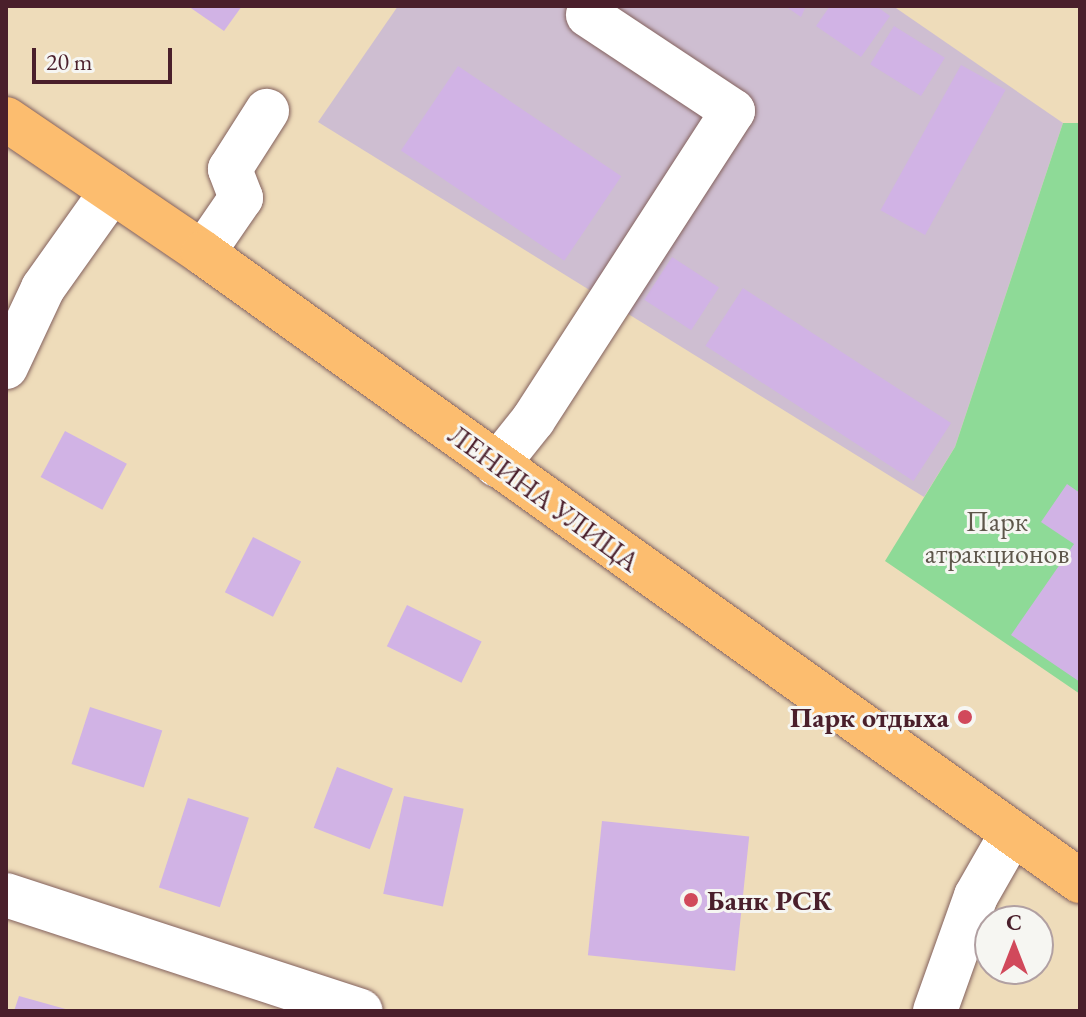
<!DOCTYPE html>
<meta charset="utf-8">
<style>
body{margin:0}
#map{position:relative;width:1086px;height:1017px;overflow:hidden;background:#eedcba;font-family:"EB Garamond",serif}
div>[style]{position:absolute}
.industrial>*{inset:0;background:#cebed1}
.green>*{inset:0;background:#8eda97}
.building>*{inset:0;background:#d1b3e5;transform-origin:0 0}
.roads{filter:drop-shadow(0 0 2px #83615d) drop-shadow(0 0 2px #83615d)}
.minor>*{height:44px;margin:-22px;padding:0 22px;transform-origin:22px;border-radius:22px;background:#fff}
.major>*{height:44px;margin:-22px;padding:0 22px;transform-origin:22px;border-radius:22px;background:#fcbd6f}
.dots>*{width:22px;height:22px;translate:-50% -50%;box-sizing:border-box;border:4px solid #f6f6f2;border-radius:50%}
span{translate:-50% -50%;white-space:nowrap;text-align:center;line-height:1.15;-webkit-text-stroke:6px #f6f6f2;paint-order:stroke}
.street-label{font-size:28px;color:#4a1f2b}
.park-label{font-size:28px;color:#5e574b}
.poi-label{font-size:28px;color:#4a1f2b;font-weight:700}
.right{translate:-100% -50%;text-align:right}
.left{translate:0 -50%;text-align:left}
.frame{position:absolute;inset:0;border:8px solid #4a1f2b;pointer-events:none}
.north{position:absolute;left:974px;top:905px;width:80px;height:80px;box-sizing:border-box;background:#f6f6f2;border:2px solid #b1a0a2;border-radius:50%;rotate:0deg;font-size:22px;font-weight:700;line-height:32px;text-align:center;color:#4a1f2b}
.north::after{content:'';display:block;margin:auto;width:28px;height:36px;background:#d1495b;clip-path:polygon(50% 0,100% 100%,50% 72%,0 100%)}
.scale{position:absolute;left:32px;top:48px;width:140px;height:36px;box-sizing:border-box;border:4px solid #4a1f2b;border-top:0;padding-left:10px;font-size:24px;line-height:28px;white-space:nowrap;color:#4a1f2b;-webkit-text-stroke:6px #f6f6f2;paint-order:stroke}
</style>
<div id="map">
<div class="industrial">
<div style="clip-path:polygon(398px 6px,893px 6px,1063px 123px,955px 447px,924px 497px,318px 122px)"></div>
</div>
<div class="green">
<div style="clip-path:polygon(1063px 123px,1080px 123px,1080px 694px,885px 561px,955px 447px)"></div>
</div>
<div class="building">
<div style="clip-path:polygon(188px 6px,242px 6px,224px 31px)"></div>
<div style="clip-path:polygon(785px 6px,806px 6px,801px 17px)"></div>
<div style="clip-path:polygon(830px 6px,876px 6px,890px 16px,861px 57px,816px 26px)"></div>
<div style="left:894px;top:26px;width:60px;height:45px;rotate:32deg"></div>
<div style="left:961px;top:65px;width:51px;height:166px;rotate:29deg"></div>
<div style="left:458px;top:66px;width:197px;height:102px;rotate:34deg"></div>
<div style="left:672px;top:257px;width:56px;height:51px;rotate:33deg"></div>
<div style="left:743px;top:288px;width:248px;height:69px;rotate:33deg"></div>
<div style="left:65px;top:431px;width:70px;height:52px;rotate:28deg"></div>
<div style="clip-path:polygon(1067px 484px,1080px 493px,1080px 682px,1011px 635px,1074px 544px,1041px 522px)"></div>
<div style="left:253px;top:537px;width:54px;height:62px;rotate:27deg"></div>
<div style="left:407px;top:605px;width:83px;height:46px;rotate:26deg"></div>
<div style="left:90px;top:707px;width:76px;height:60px;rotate:18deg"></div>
<div style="left:337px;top:767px;width:60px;height:65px;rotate:21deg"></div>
<div style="left:404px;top:796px;width:61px;height:100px;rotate:12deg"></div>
<div style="left:188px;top:798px;width:64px;height:94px;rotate:18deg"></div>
<div style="left:602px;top:821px;width:148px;height:135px;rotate:6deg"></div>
<div style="clip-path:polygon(19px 996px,69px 1010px,69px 1011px,14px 1011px)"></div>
</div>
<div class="roads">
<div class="minor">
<div style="left:203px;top:253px;width:67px;rotate:-55.4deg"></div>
<div style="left:241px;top:198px;width:31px;rotate:-111deg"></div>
<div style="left:230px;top:169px;width:69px;rotate:-57.5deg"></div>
<div style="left:6px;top:367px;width:87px;rotate:-64.9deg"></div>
<div style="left:43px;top:288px;width:119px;rotate:-54.6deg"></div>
<div style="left:497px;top:465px;width:58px;rotate:-51.3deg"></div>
<div style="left:533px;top:420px;width:368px;rotate:-57.1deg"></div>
<div style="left:733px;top:111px;width:174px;rotate:-146.5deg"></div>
<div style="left:6px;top:895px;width:373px;rotate:18.1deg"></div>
<div style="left:935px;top:1011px;width:122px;rotate:-70.4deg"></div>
<div style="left:976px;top:896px;width:73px;rotate:-60.3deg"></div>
</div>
<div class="major">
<div style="left:6px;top:119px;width:238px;rotate:34.2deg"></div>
<div style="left:203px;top:253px;width:1079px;rotate:35.61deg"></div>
</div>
</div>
<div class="dots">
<div style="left:965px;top:717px;background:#d1495b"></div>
<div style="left:691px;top:900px;background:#d1495b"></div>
</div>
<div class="street-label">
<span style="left:544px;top:498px;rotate:36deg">ЛЕНИНА УЛИЦА</span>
</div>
<div class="park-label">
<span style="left:997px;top:537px">Парк<br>атракционов</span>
</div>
<div class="poi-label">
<span class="right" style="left:949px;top:717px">Парк отдыха</span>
<span class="left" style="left:707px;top:900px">Банк РСК</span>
</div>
<div class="frame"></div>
<div class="north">С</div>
<div class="scale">20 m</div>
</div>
